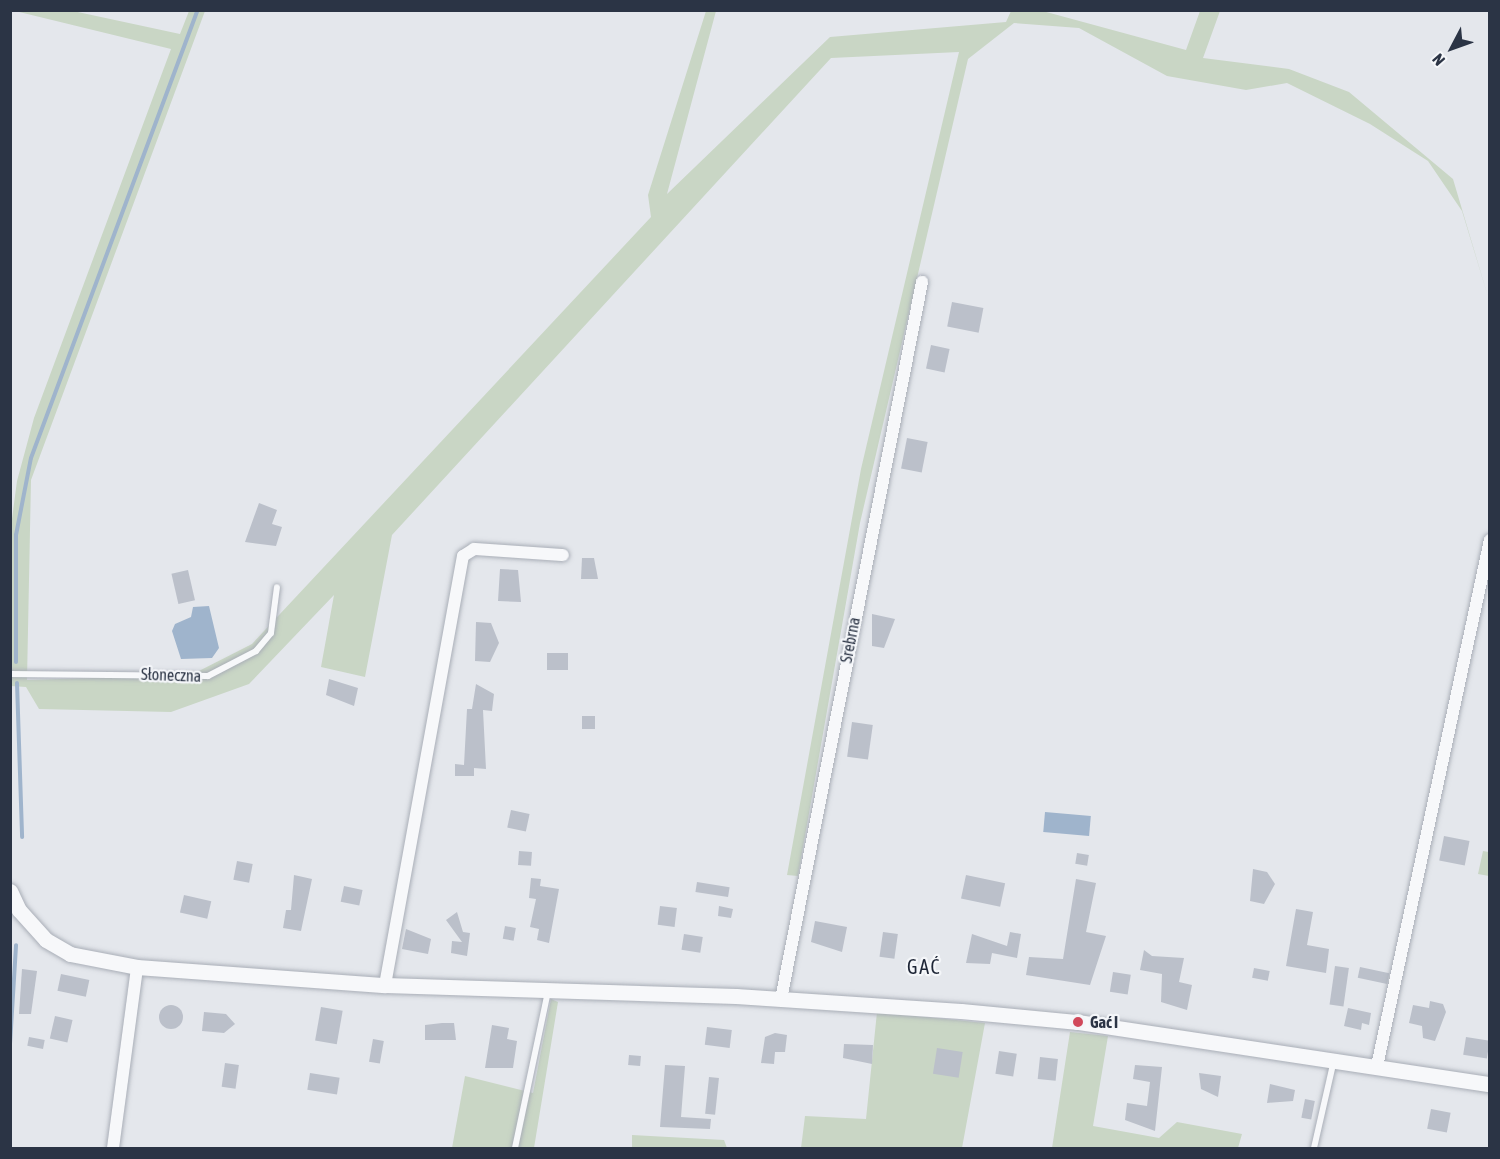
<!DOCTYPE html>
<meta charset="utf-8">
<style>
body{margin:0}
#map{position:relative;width:1500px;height:1159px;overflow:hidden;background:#e4e7ec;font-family:"Asap Condensed",sans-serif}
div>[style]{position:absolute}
.green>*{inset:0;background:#c9d6c5}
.water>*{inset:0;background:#9fb4cc;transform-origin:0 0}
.stream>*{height:4px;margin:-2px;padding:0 2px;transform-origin:2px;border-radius:2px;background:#9fb4cc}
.building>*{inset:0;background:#bbc0ca;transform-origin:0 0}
.round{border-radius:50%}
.roads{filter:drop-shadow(0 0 2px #a9aeb7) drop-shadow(0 0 2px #a9aeb7)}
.service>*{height:6px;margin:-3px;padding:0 3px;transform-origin:3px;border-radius:3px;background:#f7f8fa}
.minor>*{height:12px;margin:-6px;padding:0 6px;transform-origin:6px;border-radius:6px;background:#f7f8fa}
.tertiary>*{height:15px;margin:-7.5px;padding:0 7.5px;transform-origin:7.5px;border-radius:7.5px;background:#f7f8fa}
.dots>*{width:16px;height:16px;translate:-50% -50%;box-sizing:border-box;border:3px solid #f4f6f9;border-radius:50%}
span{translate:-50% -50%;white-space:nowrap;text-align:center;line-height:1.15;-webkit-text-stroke:4.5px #f4f6f9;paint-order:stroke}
.street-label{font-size:16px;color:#2b3445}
.poi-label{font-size:16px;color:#2b3445;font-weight:700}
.left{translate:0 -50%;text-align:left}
.quarter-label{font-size:20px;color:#1d2536;letter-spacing:1.5px}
.frame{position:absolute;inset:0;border:12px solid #2b3445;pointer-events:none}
.north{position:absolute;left:1422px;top:18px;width:60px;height:60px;-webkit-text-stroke:4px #f4f6f9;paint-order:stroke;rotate:229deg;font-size:16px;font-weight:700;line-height:24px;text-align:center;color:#2b3445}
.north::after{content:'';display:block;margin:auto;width:21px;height:27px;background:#2b3445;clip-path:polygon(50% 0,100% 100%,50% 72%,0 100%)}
</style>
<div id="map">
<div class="green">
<div style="clip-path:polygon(11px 10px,73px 11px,180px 34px,189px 11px,205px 11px,31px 480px,27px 680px,191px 675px,252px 644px,651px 217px,648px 195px,706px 11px,716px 11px,667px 194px,830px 37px,1006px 22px,1011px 11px,1039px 10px,1186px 50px,1200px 11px,1220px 11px,1203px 58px,1289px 69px,1349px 92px,1453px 179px,1489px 300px,1462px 211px,1428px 161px,1370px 124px,1287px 83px,1246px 90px,1167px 76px,1079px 28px,1014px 23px,968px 59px,860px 523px,798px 876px,787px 875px,861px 469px,959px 52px,831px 58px,392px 535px,365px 677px,321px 667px,334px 595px,249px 684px,171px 712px,39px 709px,26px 687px,11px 686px,10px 534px,17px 481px,34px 418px,171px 49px)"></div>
<div style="clip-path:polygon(1483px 851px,1489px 852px,1489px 876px,1478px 874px)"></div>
<div style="clip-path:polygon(551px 999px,558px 1002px,534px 1148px,452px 1148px,465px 1076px,533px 1093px)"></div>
<div style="clip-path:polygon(877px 1012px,985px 1023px,962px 1148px,801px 1148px,805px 1116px,866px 1119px)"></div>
<div style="clip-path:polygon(1070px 1032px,1108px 1036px,1093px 1126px,1159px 1138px,1177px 1122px,1242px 1134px,1238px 1148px,1052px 1148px)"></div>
<div style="clip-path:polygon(632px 1135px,724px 1140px,727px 1148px,632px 1148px)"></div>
</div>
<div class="water">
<div style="clip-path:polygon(209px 606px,219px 648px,212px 658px,181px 659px,172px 631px,175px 624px,191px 617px,193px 607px)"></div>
<div style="left:1045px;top:812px;width:46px;height:20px;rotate:5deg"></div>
</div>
<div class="stream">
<div style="left:16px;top:662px;width:127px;rotate:-90deg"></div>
<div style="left:16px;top:535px;width:78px;rotate:-79deg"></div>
<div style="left:31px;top:458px;width:478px;rotate:-69.6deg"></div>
<div style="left:17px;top:683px;width:154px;rotate:88.1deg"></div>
<div style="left:10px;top:1044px;width:99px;rotate:-86.5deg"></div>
</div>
<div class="building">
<div style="left:952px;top:302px;width:32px;height:25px;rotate:11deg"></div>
<div style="left:931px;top:345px;width:19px;height:24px;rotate:12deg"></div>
<div style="left:907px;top:438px;width:21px;height:31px;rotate:11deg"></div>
<div style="clip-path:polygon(259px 503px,277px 510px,272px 524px,282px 527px,276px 546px,245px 542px)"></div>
<div style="clip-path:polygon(582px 558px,594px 558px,598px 579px,581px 579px)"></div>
<div style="clip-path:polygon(500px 569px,518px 570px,521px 602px,498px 601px)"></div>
<div style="left:188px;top:570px;width:31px;height:17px;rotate:77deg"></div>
<div style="clip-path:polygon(872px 614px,895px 619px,884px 648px,872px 646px)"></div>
<div style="clip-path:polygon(476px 622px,491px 623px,499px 643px,490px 662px,475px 661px)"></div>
<div style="left:547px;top:653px;width:21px;height:17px"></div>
<div style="clip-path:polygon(329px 679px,358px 688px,354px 706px,326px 695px)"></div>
<div style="clip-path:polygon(476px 684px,494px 694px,492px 711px,483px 710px,486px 769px,474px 768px,474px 776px,455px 776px,455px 764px,464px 765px,467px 709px,472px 709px)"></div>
<div style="left:582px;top:716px;width:13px;height:13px"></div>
<div style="left:852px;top:722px;width:21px;height:35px;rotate:8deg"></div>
<div style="left:511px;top:810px;width:19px;height:18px;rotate:12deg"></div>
<div style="left:1444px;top:836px;width:26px;height:25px;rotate:11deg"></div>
<div style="left:519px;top:851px;width:13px;height:14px;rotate:4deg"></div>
<div style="left:1077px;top:853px;width:12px;height:11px;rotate:9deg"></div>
<div style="left:237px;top:861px;width:16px;height:19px;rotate:11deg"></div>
<div style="clip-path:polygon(1253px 869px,1267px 872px,1275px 884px,1264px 904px,1250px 901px)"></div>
<div style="clip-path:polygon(294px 875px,312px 879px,301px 931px,283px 928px,286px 910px,291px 910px)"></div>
<div style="left:966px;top:875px;width:40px;height:24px;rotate:12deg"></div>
<div style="clip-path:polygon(531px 878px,541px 879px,540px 886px,559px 889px,549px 943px,537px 940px,539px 929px,530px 927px,536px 899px,529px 898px)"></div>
<div style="clip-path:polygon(1076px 879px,1096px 883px,1086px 932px,1106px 936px,1090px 985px,1026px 975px,1029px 957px,1063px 959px)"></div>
<div style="left:697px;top:882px;width:33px;height:10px;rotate:9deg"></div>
<div style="left:344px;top:886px;width:19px;height:16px;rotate:12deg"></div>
<div style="left:184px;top:895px;width:28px;height:18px;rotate:13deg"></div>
<div style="left:660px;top:906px;width:17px;height:19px;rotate:7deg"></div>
<div style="clip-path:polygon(719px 906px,733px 909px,731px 918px,718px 916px)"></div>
<div style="clip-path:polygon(1296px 909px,1313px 912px,1307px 945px,1329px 949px,1326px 973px,1286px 966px)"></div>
<div style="clip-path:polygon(457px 912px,463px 932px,470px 933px,467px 956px,451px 953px,452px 941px,462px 942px,446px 920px)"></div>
<div style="clip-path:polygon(815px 921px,847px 927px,842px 952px,811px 942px)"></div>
<div style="left:505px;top:926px;width:11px;height:13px;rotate:10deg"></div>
<div style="clip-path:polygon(406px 929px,431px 939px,428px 954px,402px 949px)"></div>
<div style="left:883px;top:932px;width:15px;height:25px;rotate:8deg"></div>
<div style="clip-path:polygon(1010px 932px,1021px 934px,1017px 958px,992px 953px,990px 964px,966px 963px,972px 934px,1007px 946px)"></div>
<div style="left:684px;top:934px;width:19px;height:16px;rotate:9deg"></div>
<div style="clip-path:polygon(1144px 950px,1152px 956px,1184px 958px,1179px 982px,1192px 985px,1187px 1010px,1161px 1002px,1162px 974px,1140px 970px)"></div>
<div style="left:1335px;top:966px;width:14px;height:39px;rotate:8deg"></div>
<div style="left:1360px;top:967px;width:30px;height:11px;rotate:12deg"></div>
<div style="left:1254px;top:968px;width:16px;height:10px;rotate:11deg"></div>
<div style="clip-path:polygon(22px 969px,37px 971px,31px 1014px,19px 1014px)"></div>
<div style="left:1113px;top:972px;width:18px;height:20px;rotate:9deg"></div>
<div style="left:61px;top:974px;width:29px;height:17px;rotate:12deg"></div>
<div style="clip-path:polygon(1430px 1001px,1443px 1004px,1446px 1012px,1435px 1041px,1423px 1038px,1422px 1026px,1409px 1023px,1413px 1005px,1429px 1008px)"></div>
<div class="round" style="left:159px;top:1005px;width:24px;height:24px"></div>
<div style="left:321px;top:1007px;width:22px;height:34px;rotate:10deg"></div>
<div style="clip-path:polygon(1348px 1008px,1371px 1013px,1369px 1025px,1362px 1023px,1361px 1030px,1344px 1026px)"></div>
<div style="clip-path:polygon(204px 1012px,226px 1014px,235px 1024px,224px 1033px,202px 1031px)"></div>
<div style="left:55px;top:1016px;width:18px;height:23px;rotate:13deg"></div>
<div style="clip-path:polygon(442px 1023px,454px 1023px,456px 1040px,425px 1040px,425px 1025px)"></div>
<div style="clip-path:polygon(492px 1025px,509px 1028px,507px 1039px,517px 1041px,513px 1068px,485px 1068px)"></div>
<div style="left:707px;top:1027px;width:25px;height:18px;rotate:7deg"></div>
<div style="clip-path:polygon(775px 1033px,787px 1035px,785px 1052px,775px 1052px,774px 1064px,761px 1063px,765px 1037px)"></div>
<div style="left:29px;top:1037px;width:16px;height:9px;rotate:11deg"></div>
<div style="left:1466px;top:1037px;width:24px;height:18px;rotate:9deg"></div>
<div style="left:373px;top:1039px;width:11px;height:23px;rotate:10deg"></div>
<div style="clip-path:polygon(844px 1044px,873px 1045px,872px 1064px,843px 1058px)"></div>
<div style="left:937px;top:1048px;width:26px;height:26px;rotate:9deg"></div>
<div style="left:999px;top:1051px;width:18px;height:23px;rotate:9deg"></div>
<div style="left:629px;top:1055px;width:12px;height:10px;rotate:5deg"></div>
<div style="left:1040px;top:1057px;width:18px;height:22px;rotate:6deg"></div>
<div style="left:225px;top:1063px;width:14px;height:24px;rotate:8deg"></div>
<div style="clip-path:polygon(665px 1065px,685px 1066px,681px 1117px,711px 1119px,710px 1129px,660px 1127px)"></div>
<div style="clip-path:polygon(1135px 1065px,1162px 1067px,1155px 1131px,1125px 1120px,1127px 1103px,1147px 1106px,1150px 1082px,1133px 1079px)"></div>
<div style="left:310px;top:1073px;width:30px;height:17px;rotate:9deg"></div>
<div style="clip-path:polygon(1199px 1073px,1221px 1076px,1218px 1097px,1201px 1089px)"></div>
<div style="left:709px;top:1077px;width:10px;height:37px;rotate:6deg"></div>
<div style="clip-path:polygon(1270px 1084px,1295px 1090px,1293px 1101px,1267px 1103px)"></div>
<div style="left:1305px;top:1099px;width:10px;height:19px;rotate:11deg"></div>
<div style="left:1431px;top:1109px;width:20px;height:20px;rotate:11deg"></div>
</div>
<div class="roads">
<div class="service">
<div style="left:10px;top:674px;width:198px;rotate:0.6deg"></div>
<div style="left:208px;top:676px;width:54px;rotate:-27.5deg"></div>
<div style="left:256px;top:651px;width:23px;rotate:-50deg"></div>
<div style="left:271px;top:633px;width:46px;rotate:-82.6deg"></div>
<div style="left:515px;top:1148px;width:160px;rotate:-78.1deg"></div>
<div style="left:1314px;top:1148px;width:90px;rotate:-77.2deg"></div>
</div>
<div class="minor">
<div style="left:385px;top:985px;width:436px;rotate:-79.7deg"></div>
<div style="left:463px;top:556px;width:13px;rotate:-32deg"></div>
<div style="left:474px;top:549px;width:89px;rotate:3.9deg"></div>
<div style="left:781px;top:999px;width:731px;rotate:-78.87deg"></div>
<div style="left:1377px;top:1066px;width:538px;rotate:-77.88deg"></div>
<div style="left:113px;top:1148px;width:183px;rotate:-82.4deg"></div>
</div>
<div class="tertiary">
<div style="left:10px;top:891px;width:21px;rotate:65deg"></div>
<div style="left:19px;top:910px;width:40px;rotate:48deg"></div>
<div style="left:46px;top:940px;width:28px;rotate:30deg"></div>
<div style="left:70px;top:954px;width:68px;rotate:11deg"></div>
<div style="left:137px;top:967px;width:249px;rotate:4.2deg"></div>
<div style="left:385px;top:985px;width:351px;rotate:1.8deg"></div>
<div style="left:736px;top:996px;width:225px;rotate:3.8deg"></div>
<div style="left:961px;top:1011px;width:118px;rotate:5.4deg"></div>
<div style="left:1078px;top:1022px;width:417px;rotate:8.6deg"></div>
</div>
</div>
<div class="dots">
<div style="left:1078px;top:1022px;background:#d1495b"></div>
</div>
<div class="street-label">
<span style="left:850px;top:640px;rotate:-79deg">Srebrna</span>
<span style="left:171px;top:675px;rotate:2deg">Słoneczna</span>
</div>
<div class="poi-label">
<span class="left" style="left:1090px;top:1022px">Gać I</span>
</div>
<div class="quarter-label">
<span style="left:924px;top:966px">GAĆ</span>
</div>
<div class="frame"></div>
<div class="north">N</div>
</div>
